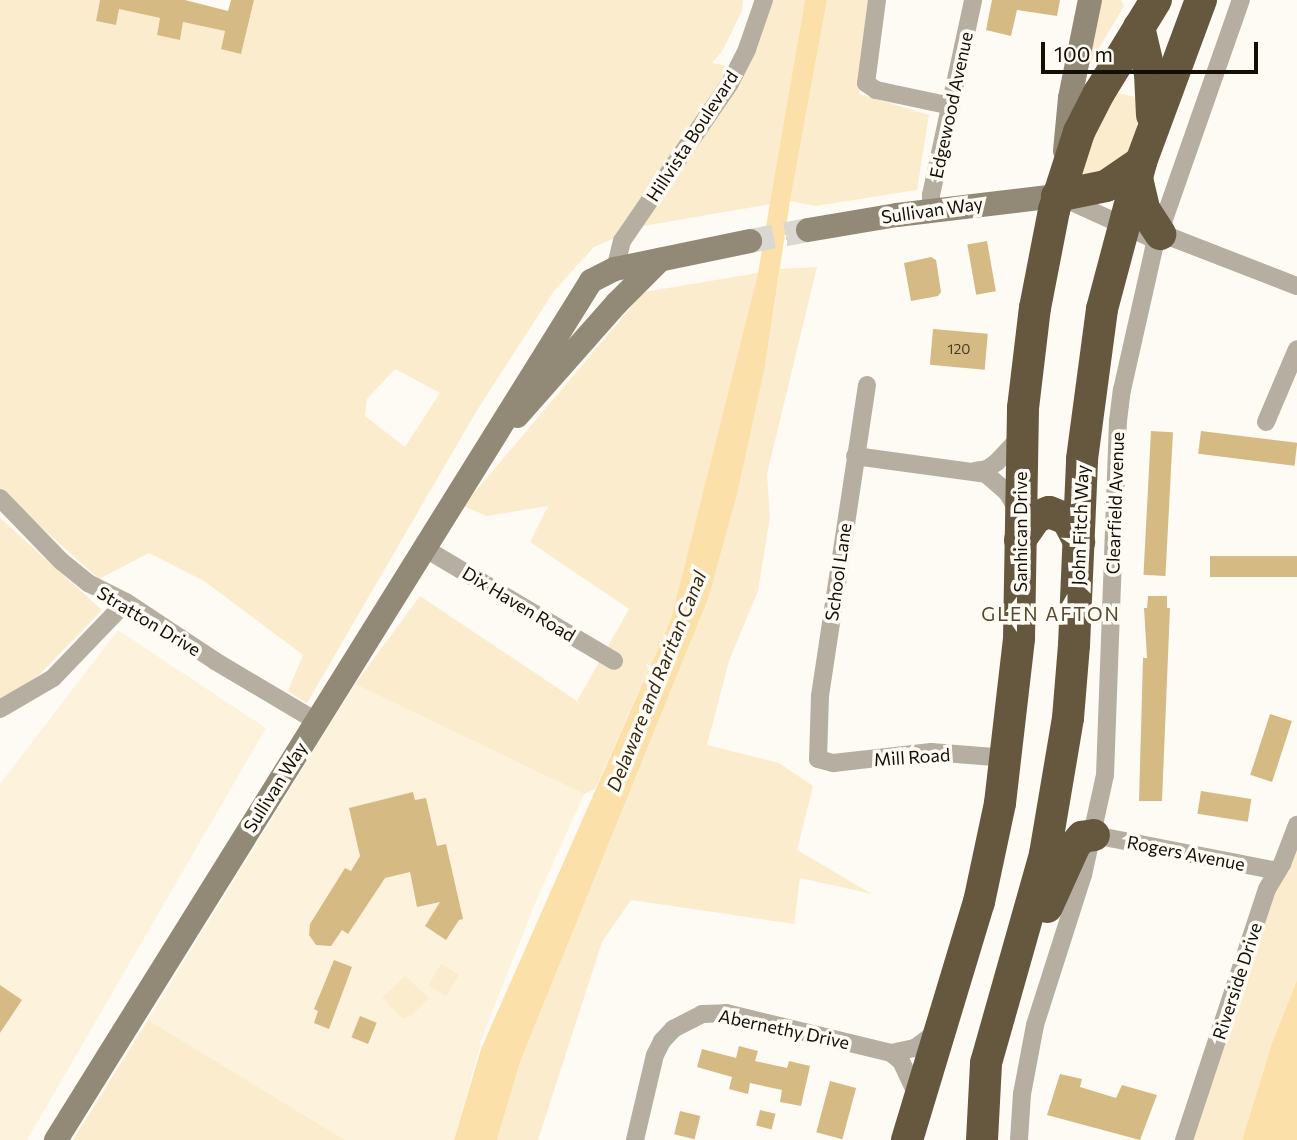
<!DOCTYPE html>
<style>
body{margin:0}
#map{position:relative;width:1297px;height:1140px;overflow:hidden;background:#fefbf5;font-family:Commissioner,sans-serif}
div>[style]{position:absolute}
.built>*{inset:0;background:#fdf2db}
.green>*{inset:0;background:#fbeccd;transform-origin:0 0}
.water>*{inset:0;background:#fce0a9}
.building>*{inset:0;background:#d5ba84;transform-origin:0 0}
.secondary-tunnel>*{height:24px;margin-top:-12px;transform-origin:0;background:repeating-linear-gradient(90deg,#dbd8d1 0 24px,transparent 0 36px)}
.street>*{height:18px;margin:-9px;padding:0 9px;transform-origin:9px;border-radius:9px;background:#b5aea1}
.secondary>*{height:24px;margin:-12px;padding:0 12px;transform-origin:12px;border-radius:12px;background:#928976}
.highway>*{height:32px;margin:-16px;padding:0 16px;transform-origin:16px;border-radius:16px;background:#65583e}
span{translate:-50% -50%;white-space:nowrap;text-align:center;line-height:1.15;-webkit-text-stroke:7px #fefbf5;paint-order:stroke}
.number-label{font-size:14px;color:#443a25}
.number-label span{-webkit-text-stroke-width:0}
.street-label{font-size:18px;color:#140f05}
.neighbourhood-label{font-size:19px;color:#55482f;letter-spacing:2px}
.water-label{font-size:19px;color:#34280f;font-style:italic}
.scale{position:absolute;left:1041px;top:42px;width:217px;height:32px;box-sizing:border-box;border:4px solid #140f05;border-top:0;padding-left:9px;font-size:21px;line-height:24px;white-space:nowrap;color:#140f05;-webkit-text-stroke:5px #fefbf5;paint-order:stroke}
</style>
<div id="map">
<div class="built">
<div style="clip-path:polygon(118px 630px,266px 728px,27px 1140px,0 1140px,0 784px)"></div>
<div style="clip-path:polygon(355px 684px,584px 794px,536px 901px,482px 1038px,454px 1140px,345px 1140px,148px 1020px)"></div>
</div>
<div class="green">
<div style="clip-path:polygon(evenodd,0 0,100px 0,96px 21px,116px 25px,119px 9px,160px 18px,157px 35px,180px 39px,183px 22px,225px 31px,221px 48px,241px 54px,254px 0,743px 0,742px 11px,723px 50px,712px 63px,737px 68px,754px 0,805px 0,771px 204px,643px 226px,594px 247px,554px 291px,476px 412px,307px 703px,288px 691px,303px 655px,204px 581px,149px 553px,99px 579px,0 490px,0 0,395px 369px,440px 393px,405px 447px,365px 416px,367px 399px,395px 369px)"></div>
<div style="clip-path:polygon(827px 0,873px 0,859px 94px,929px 115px,917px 190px,815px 206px,790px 201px)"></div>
<div style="clip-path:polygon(1099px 0,1121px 0,1124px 6px,1086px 70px)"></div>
<div style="clip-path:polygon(1118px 93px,1135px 97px,1139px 106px,1135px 145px,1122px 167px,1071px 184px,1110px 95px)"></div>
<div style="clip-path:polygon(817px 267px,767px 474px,770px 517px,758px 591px,729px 661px,707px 745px,779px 763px,813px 786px,797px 850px,872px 894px,800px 878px,794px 924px,631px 900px,602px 942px,538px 1140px,497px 1140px,520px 1062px,708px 599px,765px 366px,780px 269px)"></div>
<div style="clip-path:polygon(758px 273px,671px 619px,595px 789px,584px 794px,355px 684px,420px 596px,577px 701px,629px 609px,530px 542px,548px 506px,487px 516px,463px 506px,644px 292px)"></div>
<div style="clip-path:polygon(0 518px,102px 610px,40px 674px,0 702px)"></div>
<div style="clip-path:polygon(1297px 840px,1297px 980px,1272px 1043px,1242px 1140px,1186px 1140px,1274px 889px)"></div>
<div style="left:441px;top:964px;width:21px;height:25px;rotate:31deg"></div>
<div style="clip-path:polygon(405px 976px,429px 998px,411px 1016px,403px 1019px,382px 998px)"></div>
<div style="clip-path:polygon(148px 1020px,345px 1140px,73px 1140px)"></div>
</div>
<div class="water">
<div style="clip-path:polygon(805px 0,827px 0,790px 201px,765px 366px,737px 494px,708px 599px,520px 1062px,497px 1140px,454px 1140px,481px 1049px,671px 619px,758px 273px)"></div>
<div style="clip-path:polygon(1297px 980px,1297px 1140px,1242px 1140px,1272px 1043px)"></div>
</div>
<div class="building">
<div style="clip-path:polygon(100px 0,185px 0,228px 11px,231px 0,254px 0,241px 54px,221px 49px,225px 31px,183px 22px,180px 40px,157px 35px,160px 18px,119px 9px,116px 25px,96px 21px)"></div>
<div style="clip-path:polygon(992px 0,1060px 0,1057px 16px,1017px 10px,1011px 36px,986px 30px)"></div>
<div style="left:987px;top:241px;width:51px;height:20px;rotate:80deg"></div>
<div style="clip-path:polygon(931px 257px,936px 260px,941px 292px,938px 296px,911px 301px,904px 263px)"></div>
<div style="left:933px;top:329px;width:55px;height:36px;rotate:5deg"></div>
<div style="left:1151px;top:431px;width:22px;height:144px;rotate:3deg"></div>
<div style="left:1201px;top:431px;width:97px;height:23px;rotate:7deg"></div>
<div style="left:1210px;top:556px;width:87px;height:21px"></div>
<div style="clip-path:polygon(1148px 596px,1167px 596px,1167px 608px,1170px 608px,1162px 801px,1139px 801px,1143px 658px,1147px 658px,1144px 608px,1147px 608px)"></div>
<div style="left:1270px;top:714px;width:23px;height:64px;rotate:18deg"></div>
<div style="left:1201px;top:791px;width:51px;height:23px;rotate:9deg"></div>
<div style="clip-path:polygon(413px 792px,415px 800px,426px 798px,437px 846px,446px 844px,463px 919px,459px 920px,446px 940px,425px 926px,440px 902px,417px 907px,410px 872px,385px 878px,348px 934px,342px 930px,331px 946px,316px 945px,309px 935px,310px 924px,345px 868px,351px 871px,360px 856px,349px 808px)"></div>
<div style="clip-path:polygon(334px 960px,352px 967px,329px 1029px,314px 1023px,318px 1011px,314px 1009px)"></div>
<div style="clip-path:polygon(0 985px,22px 1000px,0 1033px)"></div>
<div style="left:360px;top:1016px;width:18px;height:23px;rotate:22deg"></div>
<div style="clip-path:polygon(739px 1046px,758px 1051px,755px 1061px,787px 1068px,789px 1061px,810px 1066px,801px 1106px,780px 1102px,782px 1090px,750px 1083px,748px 1094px,729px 1089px,732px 1077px,697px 1067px,702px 1049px,736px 1058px)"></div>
<div style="clip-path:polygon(1060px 1074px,1082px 1079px,1080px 1087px,1116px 1098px,1122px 1085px,1157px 1095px,1140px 1140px,1047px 1115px)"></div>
<div style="left:830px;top:1081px;width:27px;height:53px;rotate:15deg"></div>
<div style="left:760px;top:1110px;width:16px;height:16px;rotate:14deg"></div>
<div style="left:680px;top:1111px;width:21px;height:24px;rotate:14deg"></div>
</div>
<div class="secondary-tunnel">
<div style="left:750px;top:241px;width:59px;rotate:-10.7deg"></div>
</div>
<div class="street">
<div style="left:877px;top:0;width:84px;rotate:97.5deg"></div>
<div style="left:866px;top:83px;width:12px;rotate:35deg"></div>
<div style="left:876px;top:90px;width:77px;rotate:12deg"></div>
<div style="left:1063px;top:198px;width:94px;rotate:24.4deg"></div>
<div style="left:1149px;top:237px;width:11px;rotate:-15deg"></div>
<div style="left:1160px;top:234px;width:14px;rotate:17deg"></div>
<div style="left:1173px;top:238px;width:133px;rotate:21.2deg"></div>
<div style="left:931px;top:210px;width:15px;rotate:-90deg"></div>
<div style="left:931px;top:195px;width:199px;rotate:-77.8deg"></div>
<div style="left:615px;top:269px;width:29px;rotate:-76deg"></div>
<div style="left:622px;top:241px;width:191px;rotate:-55.6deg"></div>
<div style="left:730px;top:83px;width:38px;rotate:-63deg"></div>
<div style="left:747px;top:49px;width:52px;rotate:-70.9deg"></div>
<div style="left:867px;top:385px;width:315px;rotate:98.6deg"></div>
<div style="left:820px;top:696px;width:63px;rotate:91.8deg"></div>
<div style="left:818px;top:759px;width:16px;rotate:15deg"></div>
<div style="left:833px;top:763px;width:99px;rotate:-6.4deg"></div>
<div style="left:931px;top:752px;width:76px;rotate:4.5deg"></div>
<div style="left:1266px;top:422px;width:79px;rotate:-67deg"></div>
<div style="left:855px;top:456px;width:132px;rotate:7.8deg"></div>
<div style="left:986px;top:474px;width:28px;rotate:41deg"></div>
<div style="left:1007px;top:492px;width:22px;rotate:60deg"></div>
<div style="left:975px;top:471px;width:12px;rotate:-9deg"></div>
<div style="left:987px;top:469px;width:12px;rotate:-35deg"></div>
<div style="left:997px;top:462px;width:35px;rotate:-47deg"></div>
<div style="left:0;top:498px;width:88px;rotate:45.9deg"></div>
<div style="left:61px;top:561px;width:35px;rotate:39deg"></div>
<div style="left:88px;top:583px;width:42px;rotate:26.6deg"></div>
<div style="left:126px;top:602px;width:107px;rotate:33.5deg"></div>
<div style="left:215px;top:661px;width:117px;rotate:30.7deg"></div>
<div style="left:424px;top:548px;width:221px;rotate:30.7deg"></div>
<div style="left:0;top:709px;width:61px;rotate:-30.3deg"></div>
<div style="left:53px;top:678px;width:105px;rotate:-46.2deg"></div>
<div style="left:1094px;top:835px;width:187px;rotate:11.1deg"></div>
<div style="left:891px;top:1053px;width:13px;rotate:39deg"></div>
<div style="left:901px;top:1061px;width:40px;rotate:65deg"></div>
<div style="left:635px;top:1140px;width:87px;rotate:-76.8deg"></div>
<div style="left:655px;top:1055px;width:16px;rotate:-63deg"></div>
<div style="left:662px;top:1041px;width:16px;rotate:-47deg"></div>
<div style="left:673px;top:1029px;width:33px;rotate:-27deg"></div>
<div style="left:702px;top:1014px;width:24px;rotate:-2deg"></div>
<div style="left:726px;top:1013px;width:170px;rotate:13.6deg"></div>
<div style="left:891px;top:1053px;width:25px;rotate:-12deg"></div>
<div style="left:915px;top:1048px;width:26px;rotate:-37deg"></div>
<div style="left:1019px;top:1140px;width:46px;rotate:-86.3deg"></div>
<div style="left:1022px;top:1094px;width:70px;rotate:-79.3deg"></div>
<div style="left:1035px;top:1025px;width:157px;rotate:-72.3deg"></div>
<div style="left:1083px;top:875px;width:102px;rotate:-77.6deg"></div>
<div style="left:1105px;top:775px;width:354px;rotate:-87.9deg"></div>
<div style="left:1118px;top:421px;width:31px;rotate:-83deg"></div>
<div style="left:1122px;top:390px;width:146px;rotate:-77.3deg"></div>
<div style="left:1154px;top:248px;width:263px;rotate:-70.7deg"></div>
<div style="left:1184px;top:1140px;width:264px;rotate:-71.7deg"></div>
<div style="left:1267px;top:889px;width:29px;rotate:-59deg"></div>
<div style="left:1282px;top:864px;width:42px;rotate:-69deg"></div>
</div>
<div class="secondary">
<div style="left:1065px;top:151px;width:53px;rotate:-84.6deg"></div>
<div style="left:1070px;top:98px;width:100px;rotate:-78.5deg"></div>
<div style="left:808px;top:230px;width:90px;rotate:-9.6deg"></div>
<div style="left:897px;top:215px;width:161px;rotate:-6.8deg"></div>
<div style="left:517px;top:416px;width:151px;rotate:-48.5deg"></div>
<div style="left:617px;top:303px;width:61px;rotate:-45deg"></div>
<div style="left:56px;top:1140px;width:1012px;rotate:-58.08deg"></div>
<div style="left:591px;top:281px;width:27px;rotate:-27deg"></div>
<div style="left:615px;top:269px;width:138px;rotate:-11.7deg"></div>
</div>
<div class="highway">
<div style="left:1139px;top:27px;width:48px;rotate:76.8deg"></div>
<div style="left:1150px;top:74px;width:41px;rotate:87.2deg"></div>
<div style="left:1137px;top:178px;width:32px;rotate:77deg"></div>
<div style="left:1144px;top:209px;width:30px;rotate:57deg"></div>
<div style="left:1057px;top:196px;width:50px;rotate:-11.5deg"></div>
<div style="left:1106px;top:186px;width:42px;rotate:-34.4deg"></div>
<div style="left:1020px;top:540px;width:28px;rotate:-55deg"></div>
<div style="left:1036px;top:517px;width:14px;rotate:-21deg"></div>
<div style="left:1049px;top:512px;width:19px;rotate:21deg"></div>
<div style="left:1067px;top:519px;width:26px;rotate:62deg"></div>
<div style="left:1047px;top:907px;width:68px;rotate:-65.7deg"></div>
<div style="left:1075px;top:845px;width:11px;rotate:-49deg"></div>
<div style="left:1082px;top:837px;width:12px;rotate:-9deg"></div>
<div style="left:907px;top:1140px;width:249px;rotate:-73.2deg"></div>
<div style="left:979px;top:902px;width:101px;rotate:-78deg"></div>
<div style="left:1000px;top:803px;width:166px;rotate:-83.4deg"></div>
<div style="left:1019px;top:638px;width:230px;rotate:-89deg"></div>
<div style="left:1023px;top:408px;width:101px;rotate:-83.2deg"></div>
<div style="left:1035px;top:308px;width:100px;rotate:-79deg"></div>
<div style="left:1054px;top:210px;width:82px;rotate:-72.2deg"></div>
<div style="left:1079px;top:132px;width:44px;rotate:-62.9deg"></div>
<div style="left:1099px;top:93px;width:109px;rotate:-58.5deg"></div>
<div style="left:982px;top:1140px;width:77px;rotate:-87deg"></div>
<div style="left:986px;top:1063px;width:217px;rotate:-74.2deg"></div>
<div style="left:1045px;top:854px;width:138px;rotate:-80.4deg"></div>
<div style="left:1068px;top:718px;width:73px;rotate:-85.3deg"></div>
<div style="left:1074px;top:645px;width:186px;rotate:-87.5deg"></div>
<div style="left:1082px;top:459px;width:151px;rotate:-82.4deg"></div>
<div style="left:1102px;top:309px;width:152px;rotate:-75.1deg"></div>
<div style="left:1141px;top:162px;width:173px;rotate:-69.7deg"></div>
</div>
<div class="number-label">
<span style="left:959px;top:349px">120</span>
</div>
<div class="street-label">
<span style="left:951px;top:105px;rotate:-78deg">Edgewood Avenue</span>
<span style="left:692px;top:136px;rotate:-57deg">Hillvista Boulevard</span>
<span style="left:932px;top:210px;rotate:-8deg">Sullivan Way</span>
<span style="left:1115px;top:503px;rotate:-88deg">Clearfield Avenue</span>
<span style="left:1080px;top:525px;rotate:-88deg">John Fitch Way</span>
<span style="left:1020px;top:532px;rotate:-90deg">Sanhican Drive</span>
<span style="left:838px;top:572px;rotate:-82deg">School Lane</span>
<span style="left:519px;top:604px;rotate:31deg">Dix Haven Road</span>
<span style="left:149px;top:621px;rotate:31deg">Stratton Drive</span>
<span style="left:912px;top:757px;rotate:-4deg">Mill Road</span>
<span style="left:275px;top:787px;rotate:-58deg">Sullivan Way</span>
<span style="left:1186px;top:853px;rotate:11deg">Rogers Avenue</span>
<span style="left:1237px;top:981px;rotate:-72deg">Riverside Drive</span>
<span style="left:784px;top:1029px;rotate:12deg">Abernethy Drive</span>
</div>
<div class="neighbourhood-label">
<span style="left:1051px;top:614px">GLEN AFTON</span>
</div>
<div class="water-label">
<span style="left:656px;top:681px;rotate:-68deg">Delaware and Raritan Canal</span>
</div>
<div class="scale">100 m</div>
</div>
